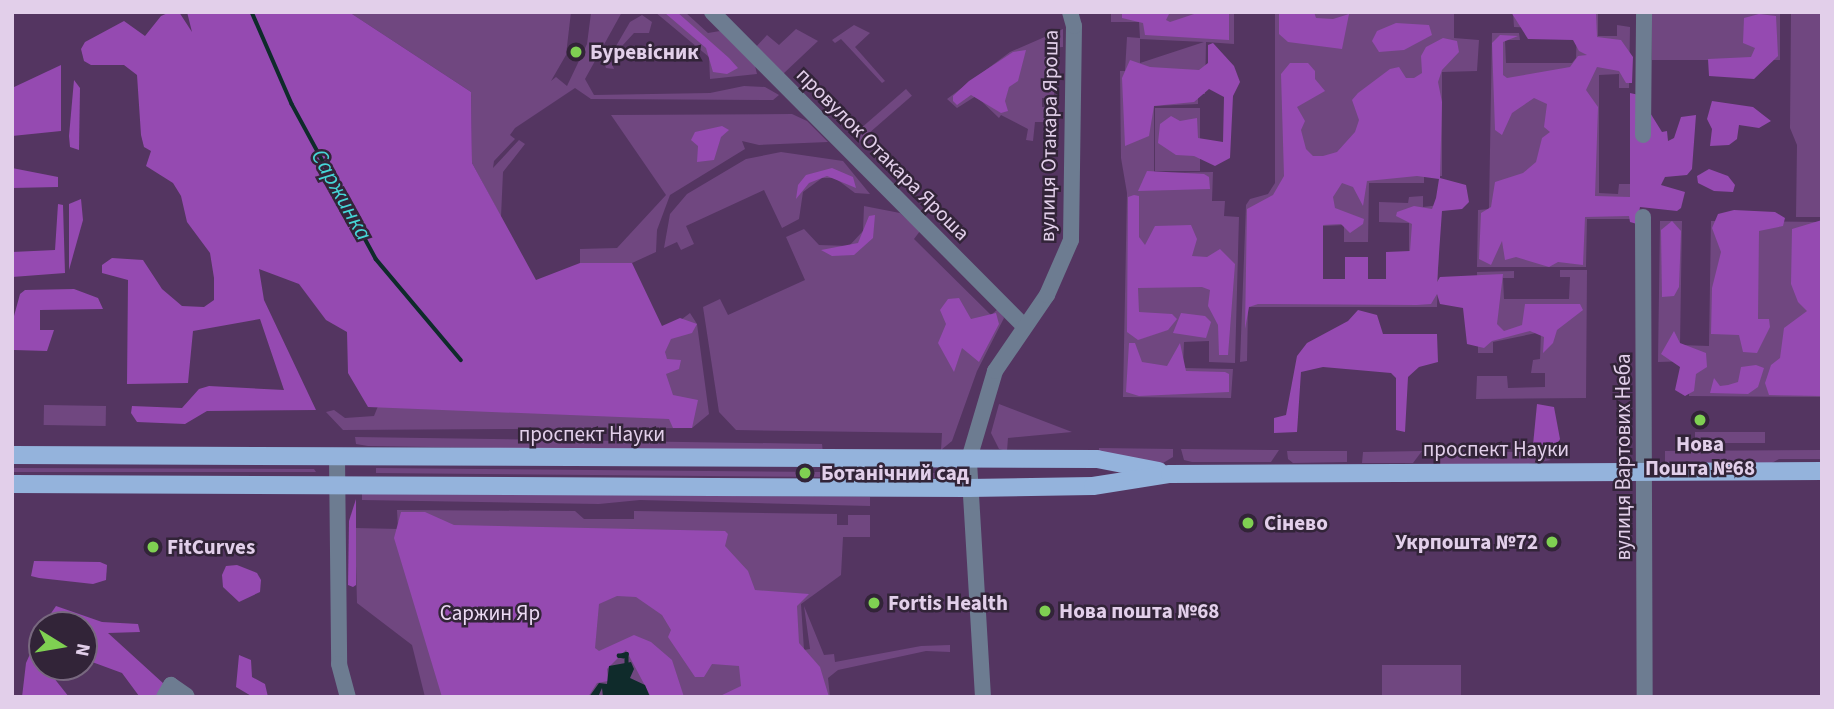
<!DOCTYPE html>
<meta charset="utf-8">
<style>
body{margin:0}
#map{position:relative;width:1834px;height:709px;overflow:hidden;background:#543561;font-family:"Source Sans 3",sans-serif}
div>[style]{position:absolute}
.green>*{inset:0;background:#704780;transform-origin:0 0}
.forest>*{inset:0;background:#954ab1}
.water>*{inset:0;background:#0f2b2b}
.stream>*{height:3.5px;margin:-1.75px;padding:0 1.75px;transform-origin:1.75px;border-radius:1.75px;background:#0f2b2b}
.minor>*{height:16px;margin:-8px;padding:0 8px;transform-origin:8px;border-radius:8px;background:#6d7c91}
.major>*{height:18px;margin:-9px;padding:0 9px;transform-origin:9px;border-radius:9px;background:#94b3dc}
.dots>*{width:19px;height:19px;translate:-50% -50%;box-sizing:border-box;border:4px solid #322438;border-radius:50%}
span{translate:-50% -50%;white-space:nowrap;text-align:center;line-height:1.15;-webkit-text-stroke:5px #322438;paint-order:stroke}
.poi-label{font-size:21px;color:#e2cfea;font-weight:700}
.left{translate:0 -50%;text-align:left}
.right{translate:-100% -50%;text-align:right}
.street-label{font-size:21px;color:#e2cfea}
.park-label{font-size:21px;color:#ecdaf4}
.water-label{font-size:23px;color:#46d5d7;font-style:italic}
.frame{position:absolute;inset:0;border:14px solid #e2cfea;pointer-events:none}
.north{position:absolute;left:28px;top:611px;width:70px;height:70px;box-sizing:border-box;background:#322438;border:2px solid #78687f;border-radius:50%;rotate:101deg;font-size:19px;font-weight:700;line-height:28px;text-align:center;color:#e2cfea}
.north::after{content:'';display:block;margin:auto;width:24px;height:32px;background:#7fd052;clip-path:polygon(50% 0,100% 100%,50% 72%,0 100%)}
</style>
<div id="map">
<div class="green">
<div style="clip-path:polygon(349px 12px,571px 12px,566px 55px,551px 81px,556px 77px,567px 86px,587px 44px,591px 13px,622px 12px,585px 79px,594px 95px,710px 93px,744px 86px,765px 87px,779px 95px,773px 100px,591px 99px,575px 88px,515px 128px,510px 135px,515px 139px,494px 161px,493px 168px,519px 140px,525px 144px,503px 172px,501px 217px,472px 163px,471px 92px)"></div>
<div style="clip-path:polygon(655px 12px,685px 12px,708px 33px,720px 31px,755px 66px,757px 74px,710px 79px,709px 57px)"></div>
<div style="clip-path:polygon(evenodd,1111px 12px,1234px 12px,1234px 44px,1206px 42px,1205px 94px,1198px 94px,1198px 104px,1154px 106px,1154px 173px,1213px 172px,1212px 201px,1225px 201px,1224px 216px,1239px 217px,1235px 363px,1209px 362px,1209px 341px,1184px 342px,1183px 368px,1233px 369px,1231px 398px,1123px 397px,1127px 193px,1121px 158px,1120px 71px,1125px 71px,1127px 37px,1140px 38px,1139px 22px,1111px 22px,1111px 12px,1140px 39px,1204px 42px,1140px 63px,1140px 39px)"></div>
<div style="clip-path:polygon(1275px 12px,1454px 12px,1454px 38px,1479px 40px,1477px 71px,1442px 72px,1442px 176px,1424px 177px,1424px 183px,1369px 183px,1368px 242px,1344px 242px,1344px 225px,1323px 226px,1323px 279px,1345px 279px,1345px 257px,1368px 257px,1368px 279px,1386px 279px,1409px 252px,1409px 223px,1379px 222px,1379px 202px,1408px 203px,1409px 197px,1423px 196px,1423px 207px,1440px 205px,1437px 307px,1248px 307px,1247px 361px,1240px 362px,1246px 205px,1250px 199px,1268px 194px,1275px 183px)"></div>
<div style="clip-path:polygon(1492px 12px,1598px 12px,1598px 36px,1617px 36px,1617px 25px,1630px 27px,1629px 88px,1619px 88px,1619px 74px,1599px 75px,1599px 193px,1618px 194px,1619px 184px,1632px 184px,1633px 219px,1587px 219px,1586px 267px,1477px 267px,1478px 210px,1489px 209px,1492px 33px,1519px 33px,1520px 40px,1505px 40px,1506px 63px,1572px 63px,1576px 58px,1577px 29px,1514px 27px,1513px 13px)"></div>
<div style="clip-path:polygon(1791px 12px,1822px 12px,1822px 217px,1796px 217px,1797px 145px,1790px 128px)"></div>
<div style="left:1780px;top:14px;width:46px;height:128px;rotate:90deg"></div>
<div style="clip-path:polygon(642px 15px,652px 22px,649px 33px,634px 33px,610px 59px,614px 69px,606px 68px,605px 65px,630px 22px)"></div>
<div style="clip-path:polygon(854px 25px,870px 33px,855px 47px,885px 81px,882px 83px,841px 39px,835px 43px,832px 40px)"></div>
<div style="clip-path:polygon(796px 29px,818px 41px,783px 74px,754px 49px,767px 35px,779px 45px)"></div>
<div style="clip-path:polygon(1063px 29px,1063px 47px,1048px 48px,1055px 62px,1054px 98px,1042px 98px,1042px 107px,1053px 107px,1048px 112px,1048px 122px,1035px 122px,1033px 141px,1026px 140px,1028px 129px,1001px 115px,999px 118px,976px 96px,957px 108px,947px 99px,1010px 52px)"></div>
<div style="left:906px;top:89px;width:9px;height:70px;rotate:49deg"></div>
<div style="left:1200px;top:108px;width:63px;height:45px;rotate:90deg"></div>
<div style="clip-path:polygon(792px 114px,807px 121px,828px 142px,759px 145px,742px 141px,745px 149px,670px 195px,657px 230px,656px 252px,632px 263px,580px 263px,580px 249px,617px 248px,666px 195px,611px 115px)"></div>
<div style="clip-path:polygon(781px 152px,843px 161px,870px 194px,855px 193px,835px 178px,822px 178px,803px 192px,799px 219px,782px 228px,764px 190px,686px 226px,694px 244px,681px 250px,677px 242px,664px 248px,670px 214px,687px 194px,746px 159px)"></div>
<div style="clip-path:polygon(864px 206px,900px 213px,920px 231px,914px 239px,991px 315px,998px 309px,1004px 318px,977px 371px,952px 441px,941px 450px,942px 433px,736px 430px,719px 412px,703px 307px,720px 299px,728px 315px,805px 280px,786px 237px,804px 229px,819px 245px,849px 246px,863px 231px)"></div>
<div style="clip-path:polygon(1660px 221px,1682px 221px,1680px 345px,1709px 346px,1711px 221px,1822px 222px,1822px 397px,1689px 396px,1690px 361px,1658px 362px)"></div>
<div style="clip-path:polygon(1560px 270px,1587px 270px,1586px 398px,1476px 399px,1477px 376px,1507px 376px,1508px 388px,1545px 387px,1545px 373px,1531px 373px,1533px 360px,1540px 359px,1541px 332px,1493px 342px,1493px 353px,1478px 353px,1477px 272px,1514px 271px,1514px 278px,1503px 278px,1504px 299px,1569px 299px,1570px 277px,1560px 277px)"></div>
<div style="clip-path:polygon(690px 313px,697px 324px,709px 414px,692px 428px,343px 430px,326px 412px,334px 410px,345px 418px,374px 416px,378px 406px,657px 338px)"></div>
<div style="clip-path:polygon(999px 404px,1072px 432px,1008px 438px,1007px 451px,999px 449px,991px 433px)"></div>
<div style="left:44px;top:405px;width:62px;height:20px;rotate:1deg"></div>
<div style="left:1765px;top:432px;width:11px;height:70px;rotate:90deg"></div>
<div style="clip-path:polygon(355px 437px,822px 444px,823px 453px,368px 446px,356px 444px)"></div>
<div style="clip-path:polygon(1099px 448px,1173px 449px,1173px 457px,1163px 463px,1135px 462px,1099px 455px)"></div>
<div style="clip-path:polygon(1181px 449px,1279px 450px,1271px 462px,1192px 462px,1184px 460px)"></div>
<div style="clip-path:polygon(1822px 450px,1822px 459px,1779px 459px,1770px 464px,1665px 463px,1665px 451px)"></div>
<div style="clip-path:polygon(1287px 451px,1347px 451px,1347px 462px,1293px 463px,1288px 459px)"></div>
<div style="clip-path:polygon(1422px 451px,1413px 463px,1362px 463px,1363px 452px)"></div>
<div style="clip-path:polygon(1429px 451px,1534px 452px,1551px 460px,1522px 465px,1437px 464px)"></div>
<div style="clip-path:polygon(12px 468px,314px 469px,316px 472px,12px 472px)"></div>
<div style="clip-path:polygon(376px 468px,944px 473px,946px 474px,944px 478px,376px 473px)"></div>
<div style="clip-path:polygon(362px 493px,870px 497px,870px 506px,640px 500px,599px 504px,362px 500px)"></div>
<div style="clip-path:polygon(397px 510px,575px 511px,584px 519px,634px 519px,634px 511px,837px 514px,837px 525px,848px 525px,848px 515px,870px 515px,870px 537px,843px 537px,841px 575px,801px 604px,804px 650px,810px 649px,804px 606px,824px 655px,834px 654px,835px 662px,921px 646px,950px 645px,950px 652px,926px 651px,838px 670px,828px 678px,830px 697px,425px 697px,412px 645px,357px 603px,355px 528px,398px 529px)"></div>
<div style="left:1382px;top:665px;width:79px;height:32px"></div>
</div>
<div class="forest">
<div style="clip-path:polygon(170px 12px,179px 12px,192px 32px,187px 12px,349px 12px,471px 92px,472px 163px,536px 280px,580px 263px,632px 263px,662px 326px,680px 318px,697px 324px,692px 333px,671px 339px,665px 352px,667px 359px,681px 360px,679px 369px,666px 374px,673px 395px,698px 400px,692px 428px,673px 428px,669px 419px,368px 407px,348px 373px,347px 332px,326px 320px,299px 284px,259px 269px,264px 300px,316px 410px,207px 411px,185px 424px,137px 422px,131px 413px,132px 406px,182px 408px,199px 389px,209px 386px,284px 390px,260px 319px,193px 331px,188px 383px,127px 384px,128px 280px,102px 273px,102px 265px,112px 258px,143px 260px,162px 289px,182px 306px,204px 307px,214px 300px,214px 278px,210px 253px,187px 222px,181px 196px,173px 183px,146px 166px,151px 151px,144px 147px,141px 135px,137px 75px,124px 65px,91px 65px,84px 61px,81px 49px,85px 42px,124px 21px,145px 36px,161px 16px)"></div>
<div style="clip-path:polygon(677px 12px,729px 58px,738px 68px,727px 74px,713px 72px,706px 48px,665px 13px)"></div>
<div style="clip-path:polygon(1122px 12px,1170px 12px,1166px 20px,1170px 22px,1200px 12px,1229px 12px,1229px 40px,1145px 35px,1143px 23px,1122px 18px)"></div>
<div style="clip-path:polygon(1279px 12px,1314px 12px,1316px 18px,1333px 19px,1349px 14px,1342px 49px,1288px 42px,1279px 34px)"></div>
<div style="clip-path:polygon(1511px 12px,1596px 12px,1597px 37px,1621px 40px,1633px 57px,1632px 83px,1626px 83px,1619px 71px,1597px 67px,1586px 90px,1598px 107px,1595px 196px,1630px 197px,1630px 93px,1639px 95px,1662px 132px,1667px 131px,1668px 141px,1674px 138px,1681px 117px,1696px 115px,1692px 169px,1687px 175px,1665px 177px,1661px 185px,1685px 192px,1681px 208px,1677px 211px,1640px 207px,1637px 224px,1630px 222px,1629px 216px,1585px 217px,1583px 265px,1558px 262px,1549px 267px,1516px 257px,1505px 260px,1502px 241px,1491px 265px,1479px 259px,1481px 213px,1491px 207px,1495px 182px,1523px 173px,1536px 162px,1542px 138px,1550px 132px,1544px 127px,1547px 104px,1534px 98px,1512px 113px,1502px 135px,1495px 130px,1492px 43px,1500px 35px,1518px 36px,1503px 42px,1503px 75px,1507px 78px,1570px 67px,1578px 56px,1587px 55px,1579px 51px,1573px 40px,1528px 39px)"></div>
<div style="clip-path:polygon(1759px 14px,1776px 16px,1778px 56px,1754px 79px,1709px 76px,1708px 59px,1751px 57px,1755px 48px,1743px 43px,1744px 18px)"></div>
<div style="clip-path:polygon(1396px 23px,1429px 25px,1432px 35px,1404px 50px,1379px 52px,1372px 41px,1377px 31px)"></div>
<div style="clip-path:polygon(evenodd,1443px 38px,1457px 41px,1459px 52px,1442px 70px,1438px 82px,1442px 102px,1440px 178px,1466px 185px,1469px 202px,1462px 209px,1442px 211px,1437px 282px,1440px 277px,1503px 274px,1497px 324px,1504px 331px,1522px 325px,1525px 304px,1580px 304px,1583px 310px,1557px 330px,1553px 343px,1543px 353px,1544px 337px,1530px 331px,1492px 341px,1484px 348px,1467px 344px,1463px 308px,1440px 304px,1437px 294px,1431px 304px,1417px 305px,1258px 304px,1249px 307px,1245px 329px,1247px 209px,1273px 195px,1284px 176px,1281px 74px,1290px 63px,1308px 63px,1315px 71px,1315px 79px,1325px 91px,1297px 107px,1305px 121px,1301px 130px,1306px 149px,1313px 156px,1323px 156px,1337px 152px,1355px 132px,1359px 120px,1352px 100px,1358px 93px,1390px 69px,1399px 67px,1406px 78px,1414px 78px,1422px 73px,1421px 56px,1426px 47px,1443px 38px,1417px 176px,1439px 179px,1436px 198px,1432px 209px,1414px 206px,1397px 212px,1396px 216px,1412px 224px,1410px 251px,1386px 252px,1386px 279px,1368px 279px,1368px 257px,1345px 257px,1345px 279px,1323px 279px,1323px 225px,1341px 224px,1350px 233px,1363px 224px,1364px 219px,1335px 208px,1333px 197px,1342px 183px,1353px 187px,1363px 206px,1367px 181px,1417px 176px)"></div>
<div style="clip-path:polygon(1213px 43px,1234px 66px,1240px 82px,1233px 96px,1230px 158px,1215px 166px,1194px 156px,1176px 155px,1158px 143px,1160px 124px,1171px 116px,1180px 121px,1197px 118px,1198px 138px,1223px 142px,1224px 97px,1209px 89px,1194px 102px,1154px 106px,1149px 136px,1125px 146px,1122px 78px,1130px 60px,1150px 67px,1199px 70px,1208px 63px,1208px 45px)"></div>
<div style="clip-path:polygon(1026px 50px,1018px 81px,1009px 87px,1005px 101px,1008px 111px,1001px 113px,971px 95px,957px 105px,953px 101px,953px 96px,969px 81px,1013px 52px)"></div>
<div style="clip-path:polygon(61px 65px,61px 131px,12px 136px,12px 88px)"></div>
<div style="clip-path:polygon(74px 80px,80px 88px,79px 150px,70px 147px,69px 136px)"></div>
<div style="clip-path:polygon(1712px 101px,1753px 107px,1771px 121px,1759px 128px,1739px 125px,1737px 139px,1729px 145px,1710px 146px,1712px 129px,1707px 119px)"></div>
<div style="clip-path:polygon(722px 126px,729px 130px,721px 137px,714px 160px,697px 162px,698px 146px,691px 140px,695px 132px)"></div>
<div style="clip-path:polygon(12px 168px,58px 177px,58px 187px,12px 188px)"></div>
<div style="clip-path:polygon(832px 168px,853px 177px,856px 188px,827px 176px,809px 183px,796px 199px,798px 185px,806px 175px)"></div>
<div style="clip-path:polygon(1709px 169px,1728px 176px,1735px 185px,1733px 192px,1714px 191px,1698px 183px,1697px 176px)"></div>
<div style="clip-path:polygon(1147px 171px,1204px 174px,1209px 177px,1210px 189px,1138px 191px)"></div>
<div style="clip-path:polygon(1134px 195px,1139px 196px,1139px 237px,1145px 245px,1155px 226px,1191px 225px,1197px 239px,1192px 256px,1207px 257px,1220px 249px,1235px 264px,1228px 355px,1219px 355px,1218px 325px,1208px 306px,1210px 290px,1202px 287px,1138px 288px,1139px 312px,1172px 314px,1177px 319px,1168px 330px,1138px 340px,1127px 332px,1128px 197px)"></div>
<div style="clip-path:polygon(81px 199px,83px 220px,69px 270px,69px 204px)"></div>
<div style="clip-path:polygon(58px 204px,63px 205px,65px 273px,12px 277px,12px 252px,55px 250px)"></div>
<div style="clip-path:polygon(1734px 210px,1775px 212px,1785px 218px,1783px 226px,1759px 231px,1758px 319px,1769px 319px,1770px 327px,1757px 353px,1743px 352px,1739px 335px,1711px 334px,1712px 288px,1721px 252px,1712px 228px,1718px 214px)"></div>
<div style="clip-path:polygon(875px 215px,873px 238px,854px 255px,832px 256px,821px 250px,858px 243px,869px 216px)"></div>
<div style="clip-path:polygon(1822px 220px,1822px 396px,1769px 395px,1765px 383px,1771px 365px,1780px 358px,1784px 328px,1807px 311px,1798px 302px,1791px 284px,1792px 229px)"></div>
<div style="clip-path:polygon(1672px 221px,1681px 231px,1679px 287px,1674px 296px,1662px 297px,1661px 230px)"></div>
<div style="clip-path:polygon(74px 289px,98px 298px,103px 309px,40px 310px,40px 330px,54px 330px,47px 351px,14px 350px,14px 316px,20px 294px,25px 290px)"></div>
<div style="clip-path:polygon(959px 298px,971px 319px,996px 313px,999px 324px,979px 362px,962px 348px,954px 372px,938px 343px,946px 324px,940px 310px,948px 299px)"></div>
<div style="clip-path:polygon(1358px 310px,1377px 315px,1383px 334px,1437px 334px,1438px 362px,1419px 367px,1408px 377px,1405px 432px,1396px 430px,1396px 378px,1391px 373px,1323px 367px,1301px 372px,1297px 432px,1274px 433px,1274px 418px,1286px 415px,1297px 356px,1307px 343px,1348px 321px)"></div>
<div style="clip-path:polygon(1181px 313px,1205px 316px,1211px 322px,1206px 338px,1173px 333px)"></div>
<div style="clip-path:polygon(1674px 331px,1680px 343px,1706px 353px,1707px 367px,1696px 374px,1694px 391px,1685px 396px,1675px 390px,1680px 367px,1661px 354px)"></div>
<div style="clip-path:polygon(1129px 343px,1135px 343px,1142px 362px,1167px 366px,1180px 343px,1186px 371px,1225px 372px,1229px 374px,1229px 392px,1139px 396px,1126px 392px)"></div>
<div style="clip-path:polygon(1756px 365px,1764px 368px,1758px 387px,1748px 394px,1710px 393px,1714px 378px,1720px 386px,1728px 385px,1738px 382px,1741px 367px)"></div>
<div style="clip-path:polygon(1537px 404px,1554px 407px,1560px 439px,1556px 446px,1533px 445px)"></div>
<div style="clip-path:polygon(356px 499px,356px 585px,353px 587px,348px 585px,349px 521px)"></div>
<div style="clip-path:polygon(401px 512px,425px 512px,454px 525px,725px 531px,728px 534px,725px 546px,748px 571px,755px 590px,809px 594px,797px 606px,799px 643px,820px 667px,829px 697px,718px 697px,741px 686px,739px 666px,712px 664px,704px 677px,695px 677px,668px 637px,671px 630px,662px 615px,636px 597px,617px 596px,599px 604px,595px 648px,599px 651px,634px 635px,651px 642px,672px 660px,684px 697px,651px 697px,626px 650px,607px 669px,608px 681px,597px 683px,588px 697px,442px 697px,394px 538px)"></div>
<div style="clip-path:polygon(34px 561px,100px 562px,107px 565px,106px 580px,93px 584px,39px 578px,31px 576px)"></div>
<div style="clip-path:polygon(237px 565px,257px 573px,261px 580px,260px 592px,239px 602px,223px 587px,222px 575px,226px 566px)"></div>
<div style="clip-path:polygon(56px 606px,102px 622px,138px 624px,140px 632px,108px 633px,164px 684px,159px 697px,139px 696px,122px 673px,84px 659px,84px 625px,43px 625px)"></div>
<div style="clip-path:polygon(42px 627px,42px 667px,52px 667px,50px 673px,69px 697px,22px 697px,26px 663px)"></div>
<div style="clip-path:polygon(239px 655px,251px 660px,252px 677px,265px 684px,268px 697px,253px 697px,236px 687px)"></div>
</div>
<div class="water">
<div style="clip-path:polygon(631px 662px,634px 669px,630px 678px,645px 685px,650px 697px,603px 697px,602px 688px,598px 697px,589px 697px,599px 683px,607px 684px,609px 666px)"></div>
</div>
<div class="stream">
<div style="left:252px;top:12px;width:100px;rotate:66.5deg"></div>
<div style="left:292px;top:104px;width:176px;rotate:61.5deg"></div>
<div style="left:376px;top:259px;width:132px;rotate:49.9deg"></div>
<div style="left:624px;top:657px;width:5px;rotate:-169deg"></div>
<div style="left:619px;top:656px;width:8px;rotate:-14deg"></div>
<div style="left:627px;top:654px;width:10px;rotate:90deg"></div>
</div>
<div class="minor">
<div style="left:712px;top:12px;width:441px;rotate:45.2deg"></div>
<div style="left:1643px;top:135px;width:123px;rotate:-89.5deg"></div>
<div style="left:1643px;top:217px;width:480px;rotate:89.8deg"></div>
<div style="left:337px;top:456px;width:208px;rotate:89.4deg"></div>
<div style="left:339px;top:664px;width:34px;rotate:75deg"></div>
<div style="left:164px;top:697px;width:14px;rotate:-60deg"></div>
<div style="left:171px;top:685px;width:19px;rotate:35deg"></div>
<div style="left:983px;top:697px;width:238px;rotate:-93.4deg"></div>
<div style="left:969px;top:459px;width:92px;rotate:-73.5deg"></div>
<div style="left:995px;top:371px;width:92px;rotate:-55.6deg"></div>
<div style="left:1047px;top:295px;width:60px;rotate:-66.4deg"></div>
<div style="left:1071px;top:240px;width:214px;rotate:-89.2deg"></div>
<div style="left:1074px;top:26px;width:15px;rotate:-106deg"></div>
</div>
<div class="major">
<div style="left:12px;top:455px;width:1085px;rotate:0.21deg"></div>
<div style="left:1097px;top:459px;width:63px;rotate:11deg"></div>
<div style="left:12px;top:484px;width:956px;rotate:0.24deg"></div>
<div style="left:968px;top:488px;width:125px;rotate:-0.9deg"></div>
<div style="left:1093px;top:486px;width:78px;rotate:-8.9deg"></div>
<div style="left:1170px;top:474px;width:652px;rotate:-0.26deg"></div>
</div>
<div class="dots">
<div style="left:576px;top:52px;background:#7fd052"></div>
<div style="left:1700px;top:420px;background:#7fd052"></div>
<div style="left:805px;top:473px;background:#7fd052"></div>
<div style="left:1248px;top:523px;background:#7fd052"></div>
<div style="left:1552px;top:542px;background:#7fd052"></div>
<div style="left:153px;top:547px;background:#7fd052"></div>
<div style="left:874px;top:603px;background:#7fd052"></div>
<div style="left:1045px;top:611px;background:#7fd052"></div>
</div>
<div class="poi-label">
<span class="left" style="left:590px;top:52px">Буревісник</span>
<span style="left:1700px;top:456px">Нова<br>Пошта №68</span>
<span class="left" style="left:821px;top:473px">Ботанічний сад</span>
<span class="left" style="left:1264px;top:523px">Сінево</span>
<span class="right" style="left:1538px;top:542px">Укрпошта №72</span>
<span class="left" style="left:167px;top:547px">FitCurves</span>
<span class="left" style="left:888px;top:603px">Fortis Health</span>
<span class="left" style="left:1059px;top:611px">Нова пошта №68</span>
</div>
<div class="street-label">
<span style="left:1049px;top:136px;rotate:-89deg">вулиця Отакара Яроша</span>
<span style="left:883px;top:154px;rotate:45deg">провулок Отакара Яроша</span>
<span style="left:592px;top:434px">проспект Науки</span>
<span style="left:1496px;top:449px">проспект Науки</span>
<span style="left:1623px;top:457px;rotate:-90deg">вулиця Вартових Неба</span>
</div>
<div class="park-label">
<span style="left:490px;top:613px">Саржин Яр</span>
</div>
<div class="water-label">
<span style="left:341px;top:195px;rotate:61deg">Саржинка</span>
</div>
<div class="frame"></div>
<div class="north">N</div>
</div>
